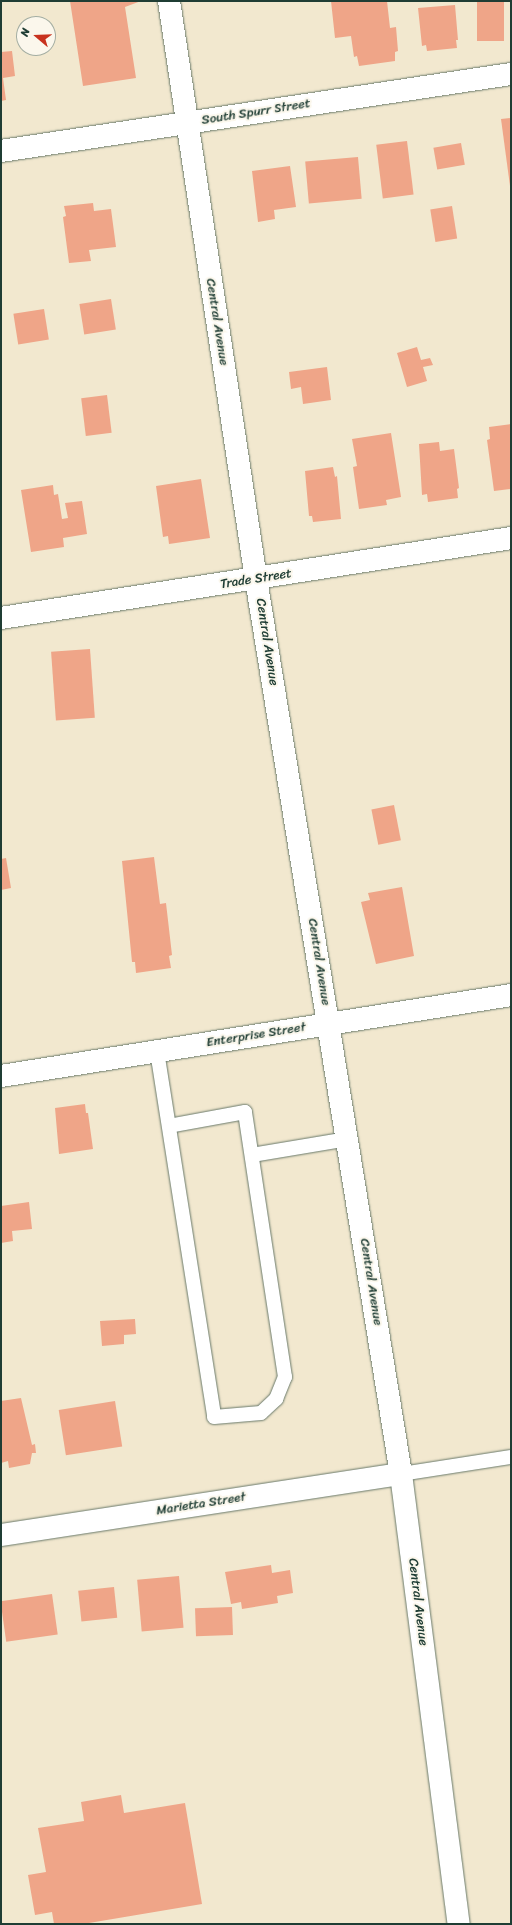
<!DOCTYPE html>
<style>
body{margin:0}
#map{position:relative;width:512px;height:1925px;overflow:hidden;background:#f2e8cf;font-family:Sriracha,sans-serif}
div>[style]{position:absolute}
.building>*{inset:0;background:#efa588;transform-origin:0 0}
.roads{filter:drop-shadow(0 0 1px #69796a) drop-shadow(0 0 1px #69796a)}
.service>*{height:14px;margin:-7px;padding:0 7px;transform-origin:7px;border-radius:7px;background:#fff}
.minor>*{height:22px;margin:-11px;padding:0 11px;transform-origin:11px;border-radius:11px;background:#fff}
span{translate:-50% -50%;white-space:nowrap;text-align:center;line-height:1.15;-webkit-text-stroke:4px #fbf7ec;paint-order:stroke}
.street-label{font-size:13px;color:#1f3d34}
.frame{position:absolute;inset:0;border:2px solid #1f3d34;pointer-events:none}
.north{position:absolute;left:16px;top:16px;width:40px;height:40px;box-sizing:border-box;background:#fbf7ec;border:1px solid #a3ada2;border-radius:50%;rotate:289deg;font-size:11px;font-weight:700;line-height:16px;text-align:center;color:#1f3d34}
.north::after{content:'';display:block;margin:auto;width:14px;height:18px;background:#c8321e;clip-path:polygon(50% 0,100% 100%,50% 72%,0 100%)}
</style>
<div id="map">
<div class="building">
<div style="clip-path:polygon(70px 1px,141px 1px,125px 7px,136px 78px,83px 86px)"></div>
<div style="clip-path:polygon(331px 1px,387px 1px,390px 28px,396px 27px,398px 51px,395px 52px,395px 61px,359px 66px,357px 56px,354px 57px,351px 36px,335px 38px)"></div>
<div style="left:477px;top:1px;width:27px;height:40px"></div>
<div style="clip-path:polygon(455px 5px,458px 40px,456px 40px,457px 48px,427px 51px,426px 45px,422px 46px,418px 8px)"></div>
<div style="clip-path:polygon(12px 51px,15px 76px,3px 78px,6px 100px,1px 101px,1px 52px)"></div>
<div style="clip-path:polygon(511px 118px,511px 186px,510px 186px,501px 119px)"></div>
<div style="left:407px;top:141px;width:54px;height:31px;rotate:83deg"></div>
<div style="left:461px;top:143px;width:22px;height:28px;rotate:80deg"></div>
<div style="left:358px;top:157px;width:42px;height:53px;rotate:85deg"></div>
<div style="clip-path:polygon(290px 166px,296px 207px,274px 210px,275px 219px,258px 222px,252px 171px)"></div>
<div style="clip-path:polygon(93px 203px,94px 211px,111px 209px,116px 247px,89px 250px,91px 261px,69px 263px,63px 217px,66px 216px,64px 206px)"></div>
<div style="left:452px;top:206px;width:33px;height:22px;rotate:81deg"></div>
<div style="left:111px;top:299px;width:31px;height:32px;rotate:81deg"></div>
<div style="left:44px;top:309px;width:31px;height:31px;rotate:81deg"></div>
<div style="clip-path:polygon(417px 347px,421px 360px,430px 358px,433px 365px,423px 367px,427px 381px,407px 387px,397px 353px)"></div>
<div style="clip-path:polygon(327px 367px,331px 400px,303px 404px,301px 387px,291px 389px,289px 372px)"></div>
<div style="left:107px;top:395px;width:38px;height:26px;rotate:83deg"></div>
<div style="clip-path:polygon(511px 424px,511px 489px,494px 491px,487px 440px,490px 439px,489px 427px)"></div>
<div style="clip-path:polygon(391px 433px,401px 497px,386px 500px,387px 505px,359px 509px,353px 467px,357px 466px,352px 439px)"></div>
<div style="clip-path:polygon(439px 442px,440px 451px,454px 449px,459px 488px,457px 489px,458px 498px,428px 502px,427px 494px,422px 495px,419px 444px)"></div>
<div style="clip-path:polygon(333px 467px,335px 477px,337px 476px,341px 519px,313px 522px,312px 516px,309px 516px,305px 471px)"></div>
<div style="clip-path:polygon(201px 479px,210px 538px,169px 544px,168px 536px,163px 537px,156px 486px)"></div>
<div style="clip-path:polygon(53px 485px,54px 495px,58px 494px,62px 519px,68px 518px,65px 503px,82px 501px,87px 534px,63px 538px,64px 547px,31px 552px,21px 490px)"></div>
<div style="left:90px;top:649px;width:69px;height:39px;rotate:86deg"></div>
<div style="left:394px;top:805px;width:36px;height:23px;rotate:79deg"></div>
<div style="clip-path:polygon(154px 857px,160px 904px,166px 903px,172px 955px,169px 956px,171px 968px,136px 973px,135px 962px,132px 962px,122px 861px)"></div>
<div style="clip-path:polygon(6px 858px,11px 888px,1px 890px,1px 859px)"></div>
<div style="clip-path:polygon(402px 887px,414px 956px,376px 964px,361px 902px,370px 900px,368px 893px)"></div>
<div style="clip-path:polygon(85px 1104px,86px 1113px,88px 1113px,93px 1149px,59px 1154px,55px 1108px)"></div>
<div style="clip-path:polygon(29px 1202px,32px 1229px,12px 1231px,13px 1241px,1px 1243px,1px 1206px)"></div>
<div style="clip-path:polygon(135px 1319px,136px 1334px,124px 1335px,124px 1344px,102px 1346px,100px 1321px)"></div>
<div style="clip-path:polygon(21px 1398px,32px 1445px,35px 1444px,36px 1453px,32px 1453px,30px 1464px,9px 1468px,8px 1461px,1px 1463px,1px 1401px)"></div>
<div style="left:115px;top:1401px;width:46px;height:57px;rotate:81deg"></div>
<div style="clip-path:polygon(271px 1565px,272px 1573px,290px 1570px,293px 1593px,277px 1596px,278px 1603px,242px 1609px,241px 1602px,231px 1604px,225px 1572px)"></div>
<div style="left:179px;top:1576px;width:52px;height:42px;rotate:85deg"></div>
<div style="left:114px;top:1587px;width:31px;height:36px;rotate:84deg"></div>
<div style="left:52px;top:1594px;width:41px;height:52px;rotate:82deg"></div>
<div style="left:232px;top:1607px;width:28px;height:37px;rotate:88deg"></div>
<div style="clip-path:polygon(121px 1795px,124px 1813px,185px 1803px,202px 1904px,83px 1924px,54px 1924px,52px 1912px,35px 1915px,28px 1875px,46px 1872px,38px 1828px,84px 1821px,81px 1802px)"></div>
</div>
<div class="roads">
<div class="service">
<div style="left:157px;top:1051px;width:370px;rotate:81.1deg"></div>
<div style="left:214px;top:1417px;width:47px;rotate:-4.9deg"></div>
<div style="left:261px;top:1413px;width:21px;rotate:-43deg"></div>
<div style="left:276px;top:1399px;width:24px;rotate:-68deg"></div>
<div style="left:285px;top:1377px;width:268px;rotate:-98.6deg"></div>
<div style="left:245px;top:1112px;width:77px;rotate:169.6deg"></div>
<div style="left:252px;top:1155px;width:97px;rotate:-9.5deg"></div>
<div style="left:401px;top:1474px;width:111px;rotate:-8.8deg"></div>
</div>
<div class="minor">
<div style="left:169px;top:1px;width:585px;rotate:81.44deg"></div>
<div style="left:256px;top:579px;width:907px;rotate:80.8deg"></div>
<div style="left:401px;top:1474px;width:454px;rotate:82.7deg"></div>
<div style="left:1px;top:151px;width:516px;rotate:-8.59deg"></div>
<div style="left:1px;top:618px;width:516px;rotate:-8.91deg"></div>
<div style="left:1px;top:1076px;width:516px;rotate:-9.02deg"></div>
<div style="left:1px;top:1535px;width:405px;rotate:-8.7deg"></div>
</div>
</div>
<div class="street-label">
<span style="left:256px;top:112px;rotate:-9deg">South Spurr Street</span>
<span style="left:217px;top:322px;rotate:81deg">Central Avenue</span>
<span style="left:256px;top:579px;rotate:-9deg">Trade Street</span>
<span style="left:267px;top:642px;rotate:81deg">Central Avenue</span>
<span style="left:319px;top:962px;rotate:81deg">Central Avenue</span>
<span style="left:256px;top:1035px;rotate:-9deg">Enterprise Street</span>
<span style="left:371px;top:1282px;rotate:81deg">Central Avenue</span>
<span style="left:201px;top:1504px;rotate:-9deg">Marietta Street</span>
<span style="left:418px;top:1602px;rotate:83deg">Central Avenue</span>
</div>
<div class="frame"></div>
<div class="north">N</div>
</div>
